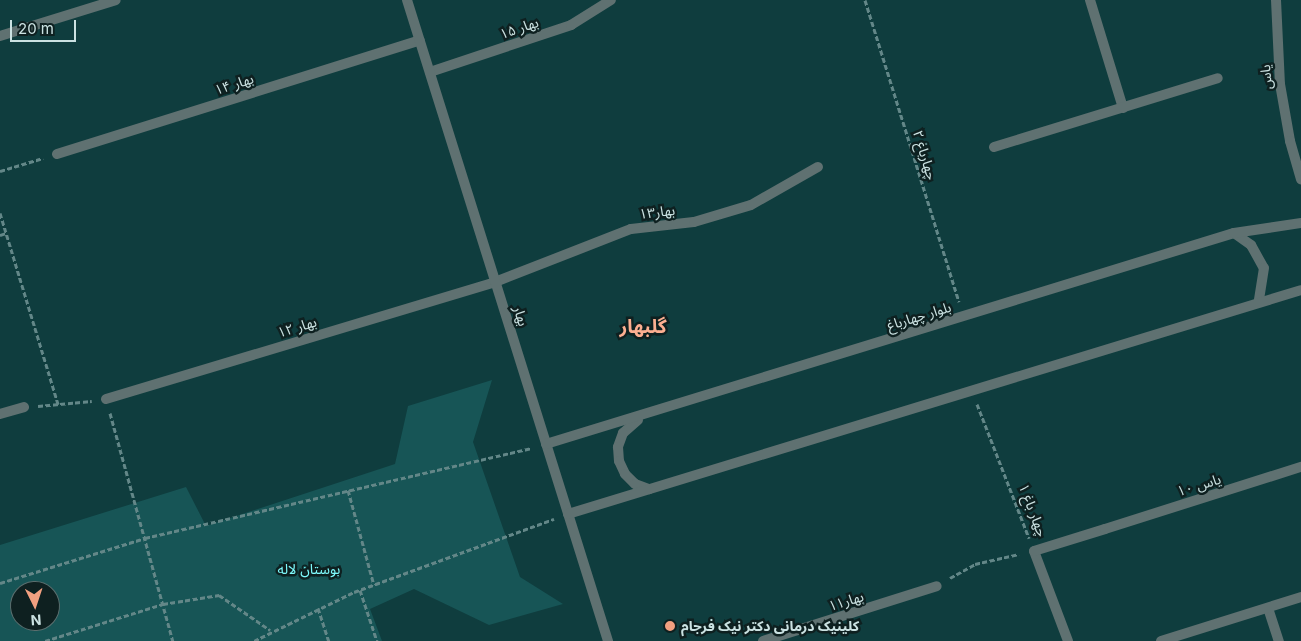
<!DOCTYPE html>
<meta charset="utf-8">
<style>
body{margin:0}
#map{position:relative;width:1301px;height:641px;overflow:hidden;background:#0f3d3e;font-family:Inter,"Noto Sans Arabic",sans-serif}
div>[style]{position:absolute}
.green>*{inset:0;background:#175556}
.path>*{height:3px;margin-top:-1.5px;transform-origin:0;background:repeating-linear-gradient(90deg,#638788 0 5px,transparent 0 7.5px)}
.pedestrian>*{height:10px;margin:-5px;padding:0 5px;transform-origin:5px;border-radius:5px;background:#5f7171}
.minor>*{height:10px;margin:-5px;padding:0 5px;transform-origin:5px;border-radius:5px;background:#5f7171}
.tertiary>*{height:10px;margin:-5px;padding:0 5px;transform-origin:5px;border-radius:5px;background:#5f7171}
.dots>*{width:14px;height:14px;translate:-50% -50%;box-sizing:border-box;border:2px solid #0e2020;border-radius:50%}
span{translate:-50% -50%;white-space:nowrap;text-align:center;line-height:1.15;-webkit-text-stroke:5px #0e2020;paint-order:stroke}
.street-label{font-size:14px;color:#cbe2e2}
.park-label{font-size:14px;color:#7efafc}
.poi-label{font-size:14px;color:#cbe2e2;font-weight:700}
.left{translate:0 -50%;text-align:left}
.district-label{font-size:19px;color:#fcaf91;font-weight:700}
.north{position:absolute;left:10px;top:581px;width:50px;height:50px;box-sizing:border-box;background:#0e2020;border:1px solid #5a6e6e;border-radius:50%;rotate:176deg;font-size:14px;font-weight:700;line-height:20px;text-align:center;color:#cbe2e2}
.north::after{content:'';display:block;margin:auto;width:18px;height:22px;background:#f2a080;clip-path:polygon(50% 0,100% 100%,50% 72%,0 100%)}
.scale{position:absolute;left:10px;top:20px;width:66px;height:22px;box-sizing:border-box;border:2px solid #cbe2e2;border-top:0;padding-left:6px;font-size:15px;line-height:18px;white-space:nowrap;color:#cbe2e2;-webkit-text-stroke:4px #0e2020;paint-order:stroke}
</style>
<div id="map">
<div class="green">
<div style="clip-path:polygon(evenodd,492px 380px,473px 442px,520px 577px,563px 604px,489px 625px,414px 589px,370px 609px,382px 641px,0 641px,0 545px,186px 487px,206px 526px,395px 464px,408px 406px,492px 380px,20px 591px,50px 591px,50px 621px,20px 621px,20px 591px)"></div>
</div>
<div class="path">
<div style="left:865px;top:0;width:316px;rotate:72.7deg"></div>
<div style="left:0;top:171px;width:45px;rotate:-16.8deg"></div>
<div style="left:0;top:213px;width:200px;rotate:73.1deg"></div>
<div style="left:0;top:235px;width:6px;rotate:-18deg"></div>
<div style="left:977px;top:404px;width:144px;rotate:68.8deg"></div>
<div style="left:38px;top:406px;width:54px;rotate:-5.3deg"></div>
<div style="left:110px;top:413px;width:237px;rotate:74.6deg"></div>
<div style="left:348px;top:490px;width:98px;rotate:74.7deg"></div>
<div style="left:950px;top:578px;width:29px;rotate:-29deg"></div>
<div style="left:975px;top:564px;width:45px;rotate:-12.8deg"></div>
<div style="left:0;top:583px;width:152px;rotate:-17.2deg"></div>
<div style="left:145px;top:538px;width:396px;rotate:-13.1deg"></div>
<div style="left:360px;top:590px;width:54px;rotate:71.6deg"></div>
<div style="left:318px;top:608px;width:35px;rotate:72deg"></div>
<div style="left:45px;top:641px;width:124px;rotate:-17.4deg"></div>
<div style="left:163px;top:604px;width:57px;rotate:-9.1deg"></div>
<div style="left:219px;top:595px;width:62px;rotate:34.5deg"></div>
<div style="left:254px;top:641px;width:111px;rotate:-26.1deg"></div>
<div style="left:354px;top:592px;width:213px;rotate:-20.1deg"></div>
</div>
<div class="pedestrian">
<div style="left:1068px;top:641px;width:96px;rotate:-110.7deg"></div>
<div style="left:1034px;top:551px;width:74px;rotate:-17.2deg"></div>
</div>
<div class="minor">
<div style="left:1090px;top:0;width:113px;rotate:73deg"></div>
<div style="left:1276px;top:0;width:84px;rotate:87.3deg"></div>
<div style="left:1280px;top:84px;width:58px;rotate:80deg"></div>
<div style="left:1290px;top:141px;width:40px;rotate:74deg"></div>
<div style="left:0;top:36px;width:121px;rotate:-17.2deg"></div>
<div style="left:430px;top:72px;width:149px;rotate:-18.4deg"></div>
<div style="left:571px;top:25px;width:47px;rotate:-32deg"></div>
<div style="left:994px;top:147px;width:234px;rotate:-17.1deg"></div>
<div style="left:57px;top:154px;width:380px;rotate:-17.4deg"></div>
<div style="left:106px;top:399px;width:406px;rotate:-16.7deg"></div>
<div style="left:495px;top:282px;width:146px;rotate:-21.3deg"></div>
<div style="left:631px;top:229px;width:63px;rotate:-6.3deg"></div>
<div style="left:694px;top:222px;width:59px;rotate:-16.6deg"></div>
<div style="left:751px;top:205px;width:77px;rotate:-29.6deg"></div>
<div style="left:0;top:414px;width:25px;rotate:-16deg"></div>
<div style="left:1105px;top:529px;width:206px;rotate:-17.6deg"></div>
<div style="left:1268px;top:608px;width:35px;rotate:72deg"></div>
<div style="left:763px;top:641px;width:182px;rotate:-17.5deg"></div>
<div style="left:1161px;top:641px;width:147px;rotate:-17.4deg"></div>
</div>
<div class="tertiary">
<div style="left:407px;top:0;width:672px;rotate:72.59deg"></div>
<div style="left:1234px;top:233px;width:21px;rotate:35deg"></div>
<div style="left:1251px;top:245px;width:26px;rotate:61deg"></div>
<div style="left:1264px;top:268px;width:33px;rotate:99deg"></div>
<div style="left:638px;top:420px;width:20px;rotate:139deg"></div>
<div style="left:623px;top:433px;width:15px;rotate:110deg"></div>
<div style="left:618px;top:447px;width:14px;rotate:86deg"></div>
<div style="left:619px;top:461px;width:14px;rotate:65deg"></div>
<div style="left:625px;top:474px;width:14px;rotate:45deg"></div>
<div style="left:635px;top:484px;width:15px;rotate:20deg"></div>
<div style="left:546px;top:444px;width:720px;rotate:-17.05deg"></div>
<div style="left:1234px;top:233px;width:68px;rotate:-8.5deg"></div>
<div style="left:568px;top:514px;width:766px;rotate:-16.99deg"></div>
</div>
<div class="dots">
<div style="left:670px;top:626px;background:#f2a080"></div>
</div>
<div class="street-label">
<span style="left:519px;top:28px;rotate:-19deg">بهار ۱۵</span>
<span style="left:1266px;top:77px;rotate:-95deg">یاس</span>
<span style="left:234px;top:84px;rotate:-18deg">بهار ۱۴</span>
<span style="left:925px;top:155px;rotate:73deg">چهارباغ ۲</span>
<span style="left:657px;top:212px;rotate:-7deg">بهار۱۳</span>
<span style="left:521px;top:316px;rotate:73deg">بهار</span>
<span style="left:919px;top:316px;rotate:-17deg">بلوار چهارباغ</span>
<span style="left:297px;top:327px;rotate:-17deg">بهار ۱۲</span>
<span style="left:1199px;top:485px;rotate:-17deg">یاس ۱۰</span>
<span style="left:1033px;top:510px;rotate:69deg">چهار باغ ۱</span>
<span style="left:846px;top:601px;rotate:-17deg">بهار۱۱</span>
</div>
<div class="park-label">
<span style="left:309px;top:569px">بوستان لاله</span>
</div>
<div class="poi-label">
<span class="left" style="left:681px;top:626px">کلینیک درمانی دکتر نیک فرجام</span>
</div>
<div class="district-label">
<span style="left:643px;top:327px">گلبهار</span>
</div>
<div class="north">N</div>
<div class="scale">20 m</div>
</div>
